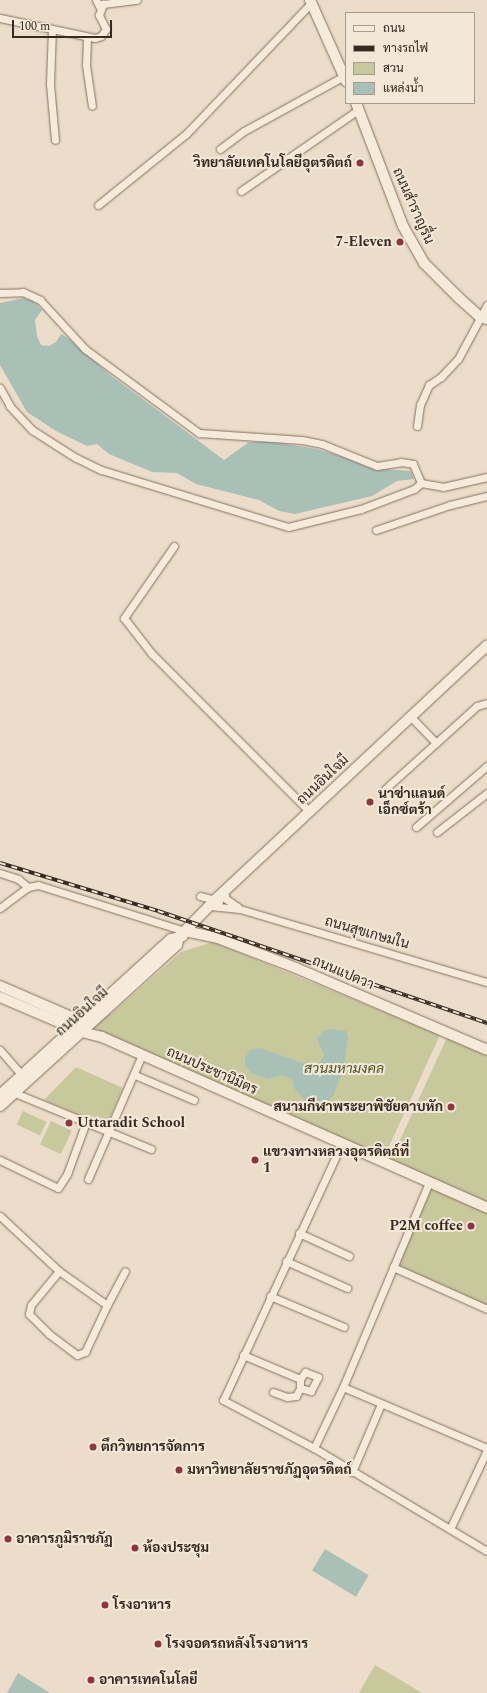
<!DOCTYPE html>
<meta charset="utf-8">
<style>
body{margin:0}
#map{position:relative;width:487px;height:1693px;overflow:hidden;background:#ebddc9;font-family:Spectral,Sarabun,serif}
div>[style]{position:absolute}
.green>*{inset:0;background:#c8c89d;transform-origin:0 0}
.water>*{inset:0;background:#a9c0b7;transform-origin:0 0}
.roads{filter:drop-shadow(0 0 1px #866f5f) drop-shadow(0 0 1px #866f5f)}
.street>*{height:7px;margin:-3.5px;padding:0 3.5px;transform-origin:3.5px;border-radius:3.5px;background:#f6ebdb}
.secondary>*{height:10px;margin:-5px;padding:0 5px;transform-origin:5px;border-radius:5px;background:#f6ebdb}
.rail>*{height:3.5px;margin-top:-1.75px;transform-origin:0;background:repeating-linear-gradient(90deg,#f3e8d8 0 6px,#372a21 0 12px);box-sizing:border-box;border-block:1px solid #372a21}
.dots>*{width:11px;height:11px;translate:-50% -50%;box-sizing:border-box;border:2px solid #f3e8d8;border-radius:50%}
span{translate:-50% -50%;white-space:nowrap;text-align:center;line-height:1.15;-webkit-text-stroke:4px #f3e8d8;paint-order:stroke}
.poi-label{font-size:14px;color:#372a21;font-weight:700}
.right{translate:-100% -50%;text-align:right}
.left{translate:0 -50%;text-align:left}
.street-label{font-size:14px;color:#372a21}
.park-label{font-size:14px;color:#4c522a;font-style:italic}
.legend{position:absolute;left:345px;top:12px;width:130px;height:92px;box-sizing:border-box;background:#f3e8d8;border:1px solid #a89c8f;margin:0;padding:5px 7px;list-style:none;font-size:12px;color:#372a21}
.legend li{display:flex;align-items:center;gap:8px;height:20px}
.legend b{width:20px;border:1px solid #a89c8f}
.scale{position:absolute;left:12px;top:20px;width:100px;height:18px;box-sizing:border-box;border:2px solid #372a21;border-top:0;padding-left:5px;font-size:12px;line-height:14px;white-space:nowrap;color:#372a21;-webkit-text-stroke:3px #f3e8d8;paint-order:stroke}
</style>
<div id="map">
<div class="green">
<div style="clip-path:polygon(213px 942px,440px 1035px,386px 1153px,376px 1158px,224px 1091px,89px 1025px,112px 1013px,181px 952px)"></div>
<div style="clip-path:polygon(449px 1033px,487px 1050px,487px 1309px,393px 1267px,429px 1182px,389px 1164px)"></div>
<div style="clip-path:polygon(76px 1067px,123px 1088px,106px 1127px,44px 1100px)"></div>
<div style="left:23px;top:1111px;width:26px;height:15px;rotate:25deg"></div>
<div style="left:51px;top:1121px;width:23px;height:26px;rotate:25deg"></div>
<div style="clip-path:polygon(375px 1665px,392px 1675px,422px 1693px,359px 1693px)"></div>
</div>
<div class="water">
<div style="clip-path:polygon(24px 298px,33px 301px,42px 310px,35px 320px,37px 336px,41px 345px,49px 346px,56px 342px,61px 334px,68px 338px,109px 374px,224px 460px,249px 442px,273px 442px,317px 449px,382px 469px,411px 471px,414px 479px,397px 481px,372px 496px,295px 514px,279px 511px,259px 500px,196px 484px,177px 473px,152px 472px,109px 454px,97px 444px,87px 446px,56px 431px,27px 412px,0 365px,0 303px)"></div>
<div style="clip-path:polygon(329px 1029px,346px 1031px,348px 1037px,344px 1068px,333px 1096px,328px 1101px,308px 1104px,294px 1088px,292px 1079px,282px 1075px,268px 1079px,251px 1073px,245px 1065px,245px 1058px,250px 1050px,260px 1048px,317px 1068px,324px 1055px,317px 1039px,322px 1032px)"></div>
<div style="left:325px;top:1549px;width:51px;height:25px;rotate:31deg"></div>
<div style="clip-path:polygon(18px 1673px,50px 1693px,7px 1693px)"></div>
</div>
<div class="roads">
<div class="street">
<div style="left:96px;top:0;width:9px;rotate:63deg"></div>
<div style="left:0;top:18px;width:97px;rotate:11.9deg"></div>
<div style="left:95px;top:38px;width:6px;rotate:-18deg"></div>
<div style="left:101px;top:36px;width:9px;rotate:-54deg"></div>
<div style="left:106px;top:29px;width:16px;rotate:-117deg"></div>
<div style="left:99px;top:15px;width:12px;rotate:-70deg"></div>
<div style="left:103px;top:4px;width:34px;rotate:-7deg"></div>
<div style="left:52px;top:29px;width:55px;rotate:92.1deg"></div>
<div style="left:50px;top:84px;width:56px;rotate:84.9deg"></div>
<div style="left:87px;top:38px;width:27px;rotate:92deg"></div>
<div style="left:86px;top:65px;width:41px;rotate:81.7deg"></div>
<div style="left:220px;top:149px;width:30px;rotate:-37deg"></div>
<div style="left:244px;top:131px;width:114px;rotate:-28.8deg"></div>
<div style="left:241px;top:191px;width:142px;rotate:-34.7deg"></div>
<div style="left:98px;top:205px;width:113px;rotate:-38.9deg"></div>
<div style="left:186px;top:134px;width:181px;rotate:-46.3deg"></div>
<div style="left:0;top:293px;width:23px;rotate:-2deg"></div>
<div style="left:23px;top:292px;width:19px;rotate:25deg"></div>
<div style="left:40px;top:300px;width:67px;rotate:47.4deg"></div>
<div style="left:85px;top:349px;width:142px;rotate:36.4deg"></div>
<div style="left:199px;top:433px;width:103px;rotate:3.9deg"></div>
<div style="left:302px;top:440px;width:20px;rotate:11deg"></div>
<div style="left:322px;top:444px;width:59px;rotate:21.8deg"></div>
<div style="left:377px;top:466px;width:24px;rotate:-9deg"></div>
<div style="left:401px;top:462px;width:12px;rotate:9deg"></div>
<div style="left:413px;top:464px;width:21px;rotate:67deg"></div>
<div style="left:421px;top:483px;width:9px;rotate:139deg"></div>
<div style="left:414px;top:489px;width:57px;rotate:159.3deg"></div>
<div style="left:361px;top:509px;width:75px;rotate:166.1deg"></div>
<div style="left:288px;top:527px;width:195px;rotate:-163deg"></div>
<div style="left:101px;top:470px;width:28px;rotate:-154deg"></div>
<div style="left:76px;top:458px;width:52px;rotate:-147.5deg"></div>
<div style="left:32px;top:430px;width:33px;rotate:-133deg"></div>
<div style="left:10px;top:406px;width:21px;rotate:-119deg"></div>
<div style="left:417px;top:426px;width:21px;rotate:-82deg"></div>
<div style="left:420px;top:405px;width:22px;rotate:-66deg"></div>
<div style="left:429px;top:385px;width:14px;rotate:-34deg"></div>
<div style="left:441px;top:377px;width:25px;rotate:-47deg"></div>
<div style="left:458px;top:359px;width:61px;rotate:-61.8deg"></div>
<div style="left:421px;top:483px;width:22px;rotate:10deg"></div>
<div style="left:443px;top:487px;width:45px;rotate:-12.8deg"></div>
<div style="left:376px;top:530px;width:78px;rotate:-18.7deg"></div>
<div style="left:450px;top:505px;width:38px;rotate:-14deg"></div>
<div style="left:174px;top:546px;width:88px;rotate:124.8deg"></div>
<div style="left:124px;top:618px;width:46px;rotate:52.1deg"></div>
<div style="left:152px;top:654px;width:223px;rotate:45deg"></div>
<div style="left:411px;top:717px;width:36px;rotate:46deg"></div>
<div style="left:385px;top:789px;width:124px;rotate:-42.1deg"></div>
<div style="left:477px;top:706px;width:10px;rotate:-17deg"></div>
<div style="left:416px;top:827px;width:94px;rotate:-40.7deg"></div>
<div style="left:437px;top:832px;width:63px;rotate:-38deg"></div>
<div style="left:0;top:873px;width:19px;rotate:18deg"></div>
<div style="left:18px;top:879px;width:13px;rotate:39deg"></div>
<div style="left:224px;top:892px;width:7px;rotate:74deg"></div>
<div style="left:226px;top:899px;width:14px;rotate:34deg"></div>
<div style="left:200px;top:896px;width:20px;rotate:15deg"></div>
<div style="left:210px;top:906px;width:30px;rotate:6deg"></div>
<div style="left:240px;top:909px;width:258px;rotate:16.5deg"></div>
<div style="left:0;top:908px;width:35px;rotate:-37deg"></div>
<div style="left:28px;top:887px;width:10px;rotate:-11deg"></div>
<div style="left:38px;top:885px;width:154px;rotate:17.4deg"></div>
<div style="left:0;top:1050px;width:33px;rotate:49deg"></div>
<div style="left:135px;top:1075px;width:64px;rotate:23deg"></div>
<div style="left:15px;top:1093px;width:147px;rotate:22.4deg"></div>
<div style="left:342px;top:1143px;width:283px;rotate:114.8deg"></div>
<div style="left:223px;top:1400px;width:103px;rotate:27.8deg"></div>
<div style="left:314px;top:1448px;width:201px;rotate:30.8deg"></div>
<div style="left:0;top:1160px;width:64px;rotate:25.8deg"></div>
<div style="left:58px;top:1188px;width:17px;rotate:-57deg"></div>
<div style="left:67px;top:1174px;width:55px;rotate:-69.9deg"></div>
<div style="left:88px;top:1179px;width:135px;rotate:-66.5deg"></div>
<div style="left:0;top:1216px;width:81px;rotate:43deg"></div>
<div style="left:59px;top:1271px;width:59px;rotate:35.3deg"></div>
<div style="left:107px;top:1305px;width:38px;rotate:-62deg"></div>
<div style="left:299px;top:1233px;width:55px;rotate:24.7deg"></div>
<div style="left:286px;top:1261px;width:67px;rotate:23.9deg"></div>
<div style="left:393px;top:1267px;width:103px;rotate:24.1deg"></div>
<div style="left:59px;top:1271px;width:44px;rotate:129.5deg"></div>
<div style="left:31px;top:1305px;width:9px;rotate:103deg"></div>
<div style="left:29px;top:1314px;width:28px;rotate:45deg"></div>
<div style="left:49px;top:1334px;width:35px;rotate:37deg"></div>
<div style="left:77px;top:1355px;width:9px;rotate:-21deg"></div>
<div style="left:85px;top:1352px;width:52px;rotate:-64.9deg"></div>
<div style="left:270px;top:1296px;width:80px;rotate:22.7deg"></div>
<div style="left:243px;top:1355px;width:62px;rotate:22.8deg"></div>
<div style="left:343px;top:1387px;width:156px;rotate:23deg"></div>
<div style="left:273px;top:1392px;width:15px;rotate:20deg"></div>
<div style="left:287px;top:1397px;width:9px;rotate:-6deg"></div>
<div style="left:296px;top:1396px;width:9px;rotate:-63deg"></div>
<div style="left:300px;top:1388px;width:9px;rotate:-90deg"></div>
<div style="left:300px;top:1379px;width:9px;rotate:-54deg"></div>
<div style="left:305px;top:1372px;width:14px;rotate:21deg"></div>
<div style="left:318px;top:1377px;width:16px;rotate:117deg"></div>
<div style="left:311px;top:1391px;width:11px;rotate:-165deg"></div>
<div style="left:314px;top:1448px;width:68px;rotate:-64.6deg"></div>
<div style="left:343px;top:1387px;width:222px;rotate:-67.2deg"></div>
<div style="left:352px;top:1472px;width:74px;rotate:-66.9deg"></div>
<div style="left:450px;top:1529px;width:87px;rotate:-64.9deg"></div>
</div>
<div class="secondary">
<div style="left:310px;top:0;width:89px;rotate:66deg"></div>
<div style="left:356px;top:103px;width:132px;rotate:69.1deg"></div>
<div style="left:403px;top:226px;width:43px;rotate:60.4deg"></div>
<div style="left:424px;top:263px;width:49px;rotate:45deg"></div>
<div style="left:459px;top:298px;width:27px;rotate:42deg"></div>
<div style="left:479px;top:316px;width:9px;rotate:21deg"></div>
<div style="left:185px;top:931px;width:34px;rotate:12deg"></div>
<div style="left:218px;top:938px;width:84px;rotate:21deg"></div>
<div style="left:296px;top:968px;width:208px;rotate:23.2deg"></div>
<div style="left:0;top:986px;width:93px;rotate:23.5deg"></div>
<div style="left:0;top:997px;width:89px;rotate:23.1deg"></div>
<div style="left:82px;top:1032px;width:21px;rotate:14deg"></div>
<div style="left:102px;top:1037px;width:421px;rotate:23.9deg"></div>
<div style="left:0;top:1095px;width:231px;rotate:-42.4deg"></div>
<div style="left:171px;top:939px;width:12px;rotate:-14deg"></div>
<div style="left:0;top:1106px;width:239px;rotate:-42.3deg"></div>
<div style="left:177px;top:945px;width:8px;rotate:-76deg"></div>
<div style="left:179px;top:937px;width:53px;rotate:-45.8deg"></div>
<div style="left:216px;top:899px;width:371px;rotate:-43.1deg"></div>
</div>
</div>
<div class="rail">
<div style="left:0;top:863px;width:165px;rotate:16.9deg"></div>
<div style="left:158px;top:911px;width:348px;rotate:18.8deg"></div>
</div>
<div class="dots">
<div style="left:360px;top:163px;background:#90343e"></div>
<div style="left:400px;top:242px;background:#90343e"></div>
<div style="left:370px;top:802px;background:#90343e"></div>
<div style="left:451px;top:1107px;background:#90343e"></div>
<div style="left:69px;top:1123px;background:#90343e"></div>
<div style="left:255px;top:1160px;background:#90343e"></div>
<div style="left:471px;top:1226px;background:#90343e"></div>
<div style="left:93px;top:1447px;background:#90343e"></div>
<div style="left:179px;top:1470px;background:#90343e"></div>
<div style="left:8px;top:1539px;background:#90343e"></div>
<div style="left:135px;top:1548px;background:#90343e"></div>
<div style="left:105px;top:1605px;background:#90343e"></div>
<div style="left:158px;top:1644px;background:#90343e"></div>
<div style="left:91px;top:1680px;background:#90343e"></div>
</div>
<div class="poi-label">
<span class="right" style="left:352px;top:163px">วิทยาลัยเทคโนโลยีอุตรดิตถ์</span>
<span class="right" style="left:392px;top:242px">7-Eleven</span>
<span class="left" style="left:378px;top:802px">นาซ่าแลนด์<br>เอ็กซ์ตร้า</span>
<span class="right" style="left:443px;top:1107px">สนามกีฬาพระยาพิชัยดาบหัก</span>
<span class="left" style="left:77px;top:1123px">Uttaradit School</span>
<span class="left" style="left:263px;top:1160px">แขวงทางหลวงอุตรดิตถ์ที่<br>1</span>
<span class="right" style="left:463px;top:1226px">P2M coffee</span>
<span class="left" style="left:101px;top:1447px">ตึกวิทยการจัดการ</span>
<span class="left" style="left:187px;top:1470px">มหาวิทยาลัยราชภัฏอุตรดิตถ์</span>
<span class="left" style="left:16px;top:1539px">อาคารภูมิราชภัฏ</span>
<span class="left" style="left:143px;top:1548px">ห้องประชุม</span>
<span class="left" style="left:113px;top:1605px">โรงอาหาร</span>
<span class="left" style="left:166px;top:1644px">โรงจอดรถหลังโรงอาหาร</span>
<span class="left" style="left:99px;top:1680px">อาคารเทคโนโลยี</span>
</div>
<div class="street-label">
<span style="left:413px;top:206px;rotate:66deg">ถนนสำราญรื่น</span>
<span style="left:323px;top:780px;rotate:-43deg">ถนนอินใจมี</span>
<span style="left:367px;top:933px;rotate:16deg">ถนนสุขเกษมใน</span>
<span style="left:343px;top:973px;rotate:23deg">ถนนแปดวา</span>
<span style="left:82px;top:1012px;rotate:-42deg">ถนนอินใจมี</span>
<span style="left:212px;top:1071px;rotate:24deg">ถนนประชานิมิตร</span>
</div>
<div class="park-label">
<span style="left:344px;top:1069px">สวนมหามงคล</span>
</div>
<ul class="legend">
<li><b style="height:5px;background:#f6ebdb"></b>ถนน</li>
<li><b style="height:5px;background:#372a21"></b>ทางรถไฟ</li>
<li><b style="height:11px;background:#c8c89d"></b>สวน</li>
<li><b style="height:11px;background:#a9c0b7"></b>แหล่งน้ำ</li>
</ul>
<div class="scale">100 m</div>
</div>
